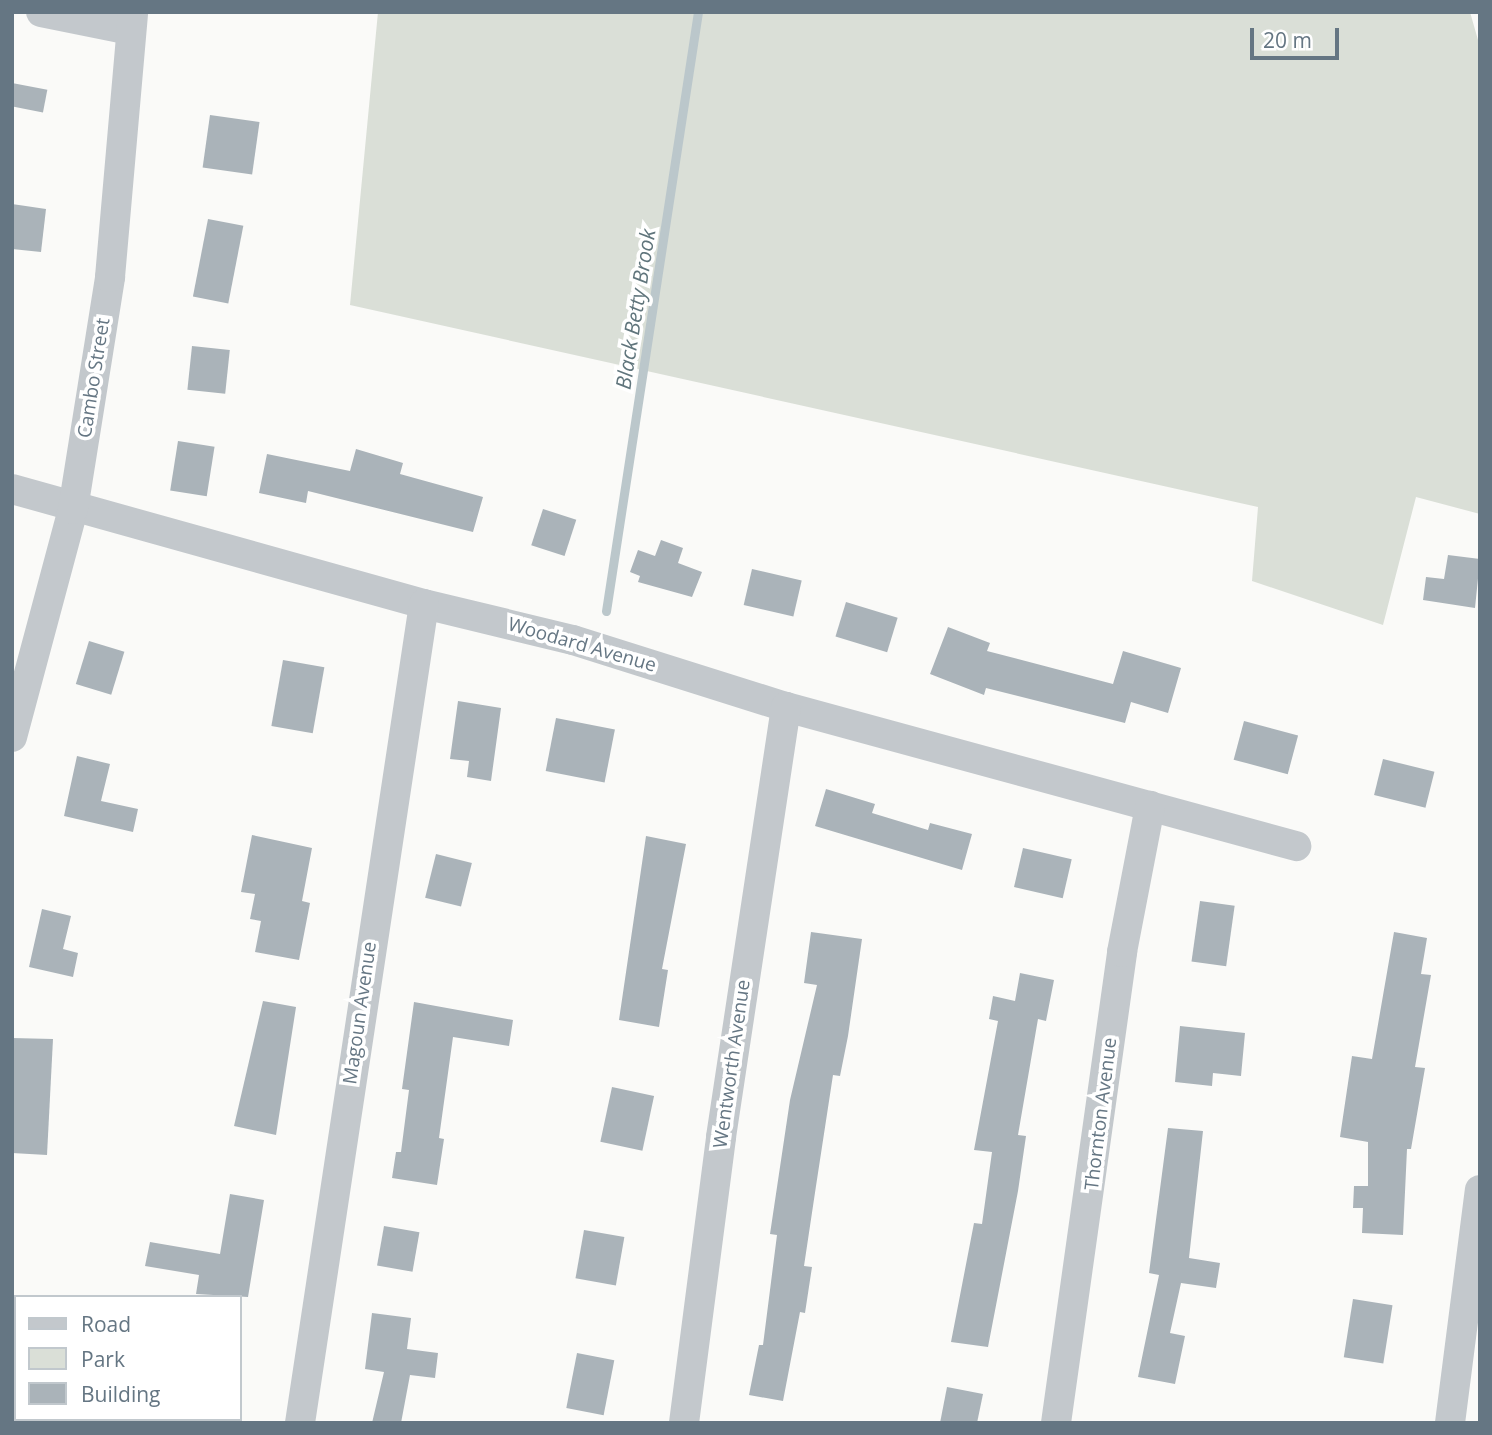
<!DOCTYPE html>
<style>
body{margin:0}
#map{position:relative;width:1492px;height:1435px;overflow:hidden;background:#fafaf8;font-family:"Open Sans",sans-serif}
div>[style]{position:absolute}
.green>*{inset:0;background:#dadfd7}
.stream>*{height:9px;margin:-4.5px;padding:0 4.5px;transform-origin:4.5px;border-radius:4.5px;background:#bbc7cb}
.building>*{inset:0;background:#aab3b9;transform-origin:0 0}
.minor>*{height:30px;margin:-15px;padding:0 15px;transform-origin:15px;border-radius:15px;background:#c3c8cc}
span{translate:-50% -50%;white-space:nowrap;text-align:center;line-height:1.15;-webkit-text-stroke:7px #fff;paint-order:stroke}
.street-label{font-size:19px;color:#657683}
.water-label{font-size:21px;color:#60757c;font-style:italic}
.frame{position:absolute;inset:0;border:14px solid #657683;pointer-events:none}
.legend{position:absolute;left:14px;top:1295px;width:228px;height:126px;box-sizing:border-box;background:#fff;border:2px solid #c1c8cd;margin:0;padding:9px 12px;list-style:none;font-size:21px;color:#657683}
.legend li{display:flex;align-items:center;gap:14px;height:35px}
.legend b{width:35px;border:2px solid #c1c8cd}
.scale{position:absolute;left:1250px;top:28px;width:89px;height:32px;box-sizing:border-box;border:4px solid #657683;border-top:0;padding-left:9px;font-size:21px;line-height:24px;white-space:nowrap;color:#657683;-webkit-text-stroke:5px #fff;paint-order:stroke}
</style>
<div id="map">
<div class="green">
<div style="clip-path:polygon(378px 12px,1470px 12px,1480px 47px,1480px 514px,1416px 497px,1383px 625px,1252px 581px,1258px 507px,350px 305px)"></div>
</div>
<div class="stream">
<div style="left:606px;top:611px;width:606px;rotate:-81.27deg"></div>
</div>
<div class="building">
<div style="left:12px;top:83px;width:36px;height:23px;rotate:11deg"></div>
<div style="left:210px;top:115px;width:50px;height:53px;rotate:8deg"></div>
<div style="clip-path:polygon(12px 204px,46px 209px,41px 252px,12px 249px)"></div>
<div style="left:208px;top:219px;width:36px;height:79px;rotate:11deg"></div>
<div style="left:192px;top:346px;width:38px;height:44px;rotate:6deg"></div>
<div style="left:178px;top:441px;width:37px;height:50px;rotate:9deg"></div>
<div style="clip-path:polygon(356px 449px,403px 463px,400px 474px,483px 497px,473px 532px,308px 491px,306px 503px,259px 493px,267px 454px,350px 471px)"></div>
<div style="left:543px;top:509px;width:35px;height:38px;rotate:18deg"></div>
<div style="clip-path:polygon(661px 540px,683px 548px,678px 563px,702px 572px,692px 597px,638px 582px,640px 576px,630px 572px,638px 550px,655px 556px)"></div>
<div style="clip-path:polygon(1448px 555px,1480px 559px,1475px 608px,1423px 600px,1426px 577px,1444px 579px)"></div>
<div style="left:752px;top:569px;width:51px;height:37px;rotate:13deg"></div>
<div style="left:846px;top:602px;width:54px;height:36px;rotate:17deg"></div>
<div style="clip-path:polygon(948px 627px,990px 643px,987px 651px,1113px 684px,1123px 651px,1181px 668px,1168px 713px,1131px 702px,1125px 723px,986px 688px,984px 695px,930px 674px)"></div>
<div style="left:89px;top:641px;width:37px;height:45px;rotate:17deg"></div>
<div style="left:283px;top:660px;width:42px;height:67px;rotate:10deg"></div>
<div style="clip-path:polygon(458px 701px,501px 708px,491px 781px,467px 777px,469px 761px,450px 759px)"></div>
<div style="left:556px;top:718px;width:60px;height:54px;rotate:11deg"></div>
<div style="left:1244px;top:721px;width:56px;height:40px;rotate:15deg"></div>
<div style="clip-path:polygon(77px 756px,110px 764px,101px 801px,138px 809px,133px 832px,64px 816px)"></div>
<div style="left:1383px;top:759px;width:53px;height:37px;rotate:14deg"></div>
<div style="clip-path:polygon(826px 789px,875px 804px,872px 813px,928px 830px,930px 823px,972px 834px,962px 870px,815px 826px)"></div>
<div style="clip-path:polygon(252px 835px,312px 848px,302px 901px,310px 903px,299px 960px,255px 952px,261px 921px,250px 919px,255px 894px,241px 892px)"></div>
<div style="clip-path:polygon(646px 836px,686px 844px,662px 969px,668px 970px,659px 1027px,619px 1020px)"></div>
<div style="left:1023px;top:848px;width:50px;height:40px;rotate:13deg"></div>
<div style="left:436px;top:854px;width:37px;height:45px;rotate:14deg"></div>
<div style="left:1200px;top:901px;width:35px;height:61px;rotate:8deg"></div>
<div style="clip-path:polygon(42px 909px,71px 916px,63px 949px,78px 953px,73px 977px,29px 967px)"></div>
<div style="clip-path:polygon(811px 932px,862px 939px,848px 1036px,840px 1076px,833px 1075px,816px 1186px,804px 1266px,812px 1267px,805px 1313px,800px 1312px,783px 1401px,749px 1395px,759px 1345px,763px 1345px,777px 1235px,770px 1234px,790px 1100px,817px 985px,804px 983px)"></div>
<div style="clip-path:polygon(1394px 932px,1427px 938px,1421px 974px,1431px 975px,1415px 1067px,1425px 1068px,1411px 1149px,1407px 1149px,1403px 1235px,1362px 1233px,1363px 1208px,1353px 1208px,1354px 1186px,1368px 1186px,1368px 1142px,1340px 1137px,1352px 1056px,1372px 1059px)"></div>
<div style="clip-path:polygon(1020px 973px,1054px 980px,1046px 1021px,1038px 1019px,1018px 1135px,1026px 1136px,1018px 1191px,988px 1347px,951px 1342px,974px 1223px,982px 1224px,992px 1152px,974px 1150px,998px 1021px,989px 1019px,993px 996px,1015px 1001px)"></div>
<div style="clip-path:polygon(263px 1001px,296px 1007px,276px 1135px,234px 1126px)"></div>
<div style="clip-path:polygon(414px 1002px,513px 1020px,509px 1046px,453px 1037px,439px 1138px,444px 1139px,437px 1185px,392px 1178px,396px 1152px,401px 1152px,409px 1090px,402px 1089px)"></div>
<div style="clip-path:polygon(1180px 1026px,1245px 1033px,1241px 1076px,1213px 1073px,1212px 1086px,1175px 1082px)"></div>
<div style="clip-path:polygon(12px 1038px,53px 1039px,47px 1155px,12px 1153px)"></div>
<div style="left:612px;top:1087px;width:43px;height:56px;rotate:12deg"></div>
<div style="clip-path:polygon(1168px 1128px,1203px 1131px,1189px 1258px,1220px 1263px,1216px 1288px,1181px 1283px,1170px 1333px,1185px 1336px,1175px 1384px,1138px 1377px,1159px 1275px,1149px 1273px)"></div>
<div style="clip-path:polygon(230px 1194px,264px 1200px,248px 1297px,196px 1294px,199px 1275px,145px 1266px,150px 1242px,220px 1254px)"></div>
<div style="left:384px;top:1226px;width:36px;height:40px;rotate:10deg"></div>
<div style="left:584px;top:1230px;width:41px;height:49px;rotate:10deg"></div>
<div style="left:1353px;top:1299px;width:40px;height:59px;rotate:9deg"></div>
<div style="clip-path:polygon(372px 1313px,411px 1318px,407px 1349px,438px 1353px,435px 1378px,410px 1375px,401px 1423px,372px 1423px,384px 1372px,365px 1369px)"></div>
<div style="left:577px;top:1353px;width:38px;height:56px;rotate:11deg"></div>
<div style="clip-path:polygon(947px 1387px,983px 1394px,977px 1423px,940px 1423px)"></div>
</div>
<div class="minor">
<div style="left:41px;top:12px;width:91px;rotate:11.4deg"></div>
<div style="left:12px;top:489px;width:428px;rotate:15.6deg"></div>
<div style="left:424px;top:604px;width:153px;rotate:13.6deg"></div>
<div style="left:573px;top:640px;width:223px;rotate:17.5deg"></div>
<div style="left:786px;top:707px;width:529px;rotate:15.25deg"></div>
<div style="left:12px;top:737px;width:236px;rotate:-75deg"></div>
<div style="left:73px;top:509px;width:235px;rotate:-80.9deg"></div>
<div style="left:110px;top:277px;width:266px;rotate:-85deg"></div>
<div style="left:300px;top:1423px;width:828px;rotate:-81.39deg"></div>
<div style="left:684px;top:1423px;width:288px;rotate:-82.6deg"></div>
<div style="left:721px;top:1137px;width:435px;rotate:-81.4deg"></div>
<div style="left:1056px;top:1423px;width:476px;rotate:-82deg"></div>
<div style="left:1122px;top:952px;width:149px;rotate:-79.1deg"></div>
<div style="left:1450px;top:1423px;width:235px;rotate:-82.7deg"></div>
</div>
<div class="street-label">
<span style="left:94px;top:378px;rotate:-81deg">Cambo Street</span>
<span style="left:582px;top:645px;rotate:16deg">Woodard Avenue</span>
<span style="left:360px;top:1013px;rotate:-82deg">Magoun Avenue</span>
<span style="left:732px;top:1064px;rotate:-82deg">Wentworth Avenue</span>
<span style="left:1101px;top:1114px;rotate:-83deg">Thornton Avenue</span>
</div>
<div class="water-label">
<span style="left:635px;top:309px;rotate:-81deg">Black Betty Brook</span>
</div>
<div class="frame"></div>
<ul class="legend">
<li><b style="height:9px;background:#c3c8cc"></b>Road</li>
<li><b style="height:19px;background:#dadfd7"></b>Park</li>
<li><b style="height:19px;background:#aab3b9"></b>Building</li>
</ul>
<div class="scale">20 m</div>
</div>
